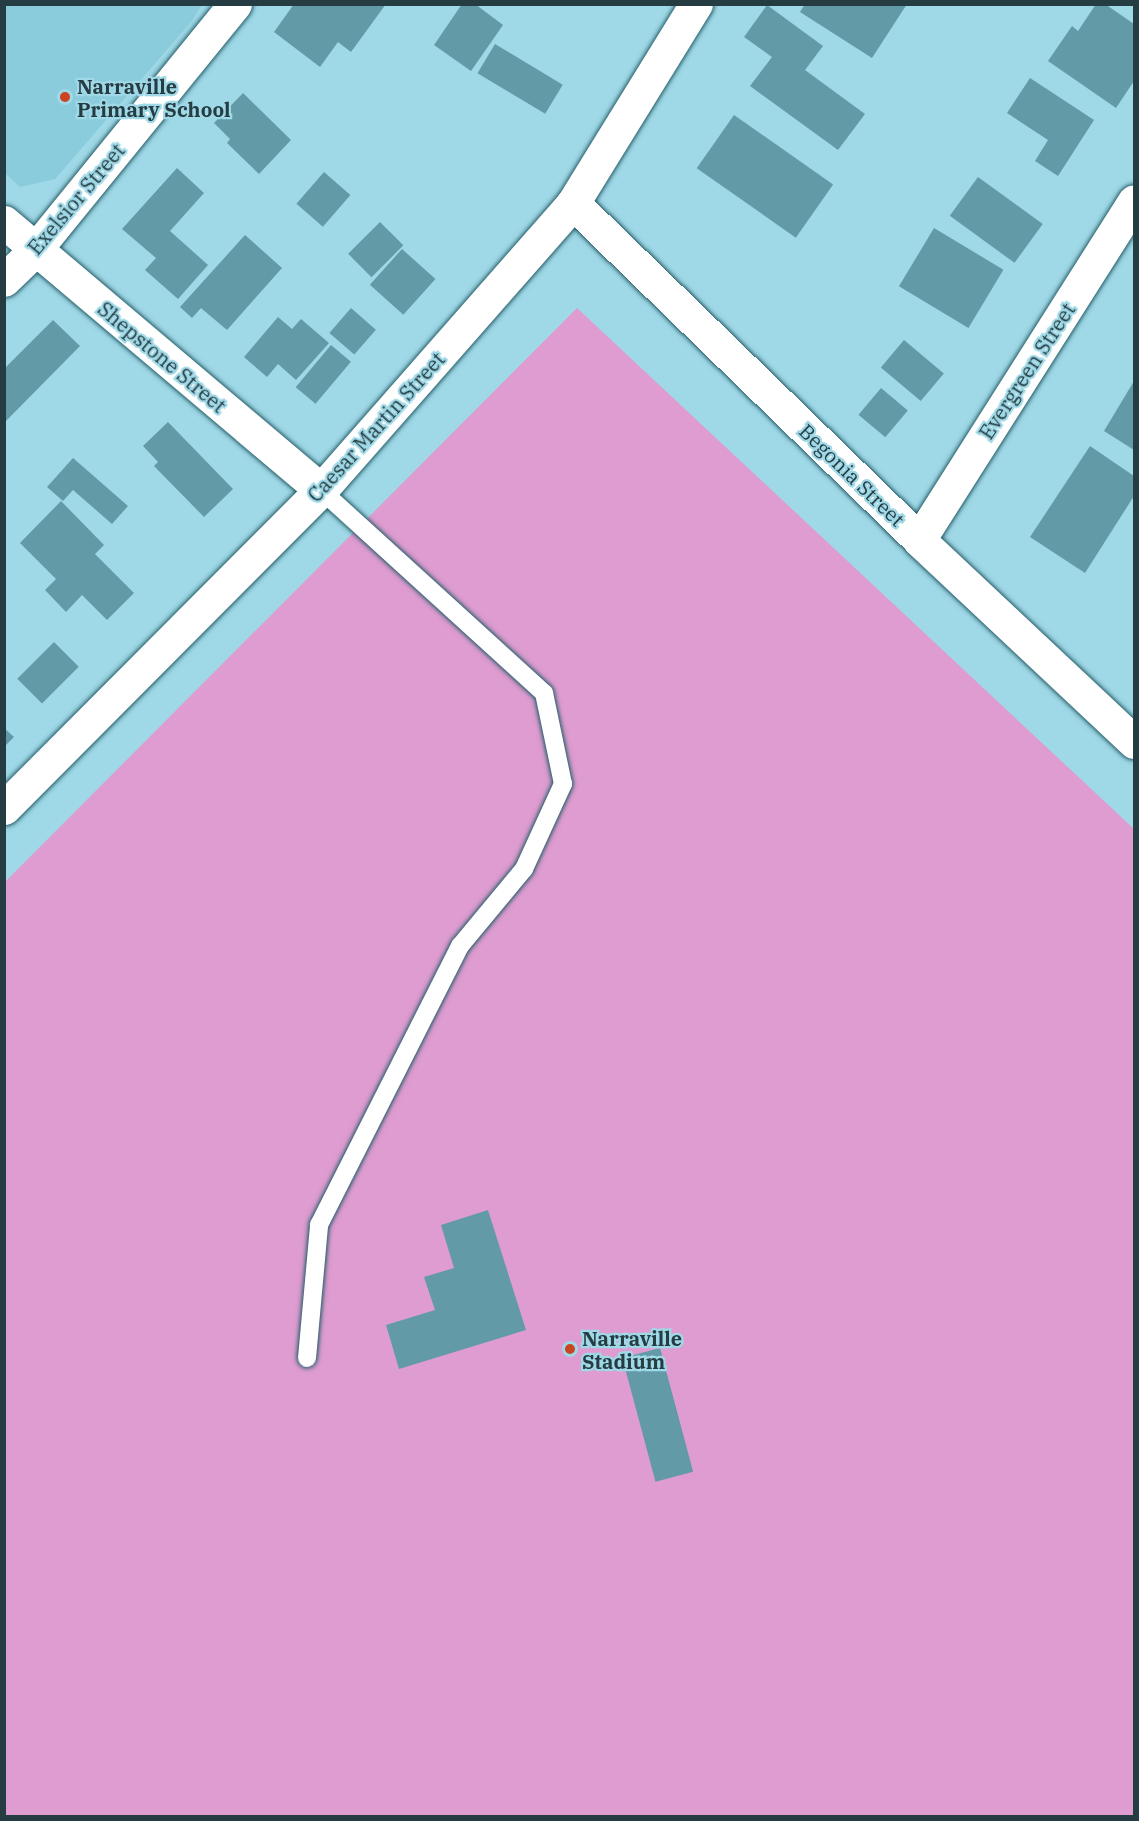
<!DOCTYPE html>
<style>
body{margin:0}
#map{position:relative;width:1139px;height:1821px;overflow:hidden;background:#9fd8e6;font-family:"IBM Plex Serif",serif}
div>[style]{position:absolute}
.built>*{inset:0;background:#8acbdc}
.green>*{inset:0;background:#de9cd0}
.building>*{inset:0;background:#639aa8;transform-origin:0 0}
.roads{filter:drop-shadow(0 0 2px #255d69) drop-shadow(0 0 2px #255d69)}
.service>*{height:18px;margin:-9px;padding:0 9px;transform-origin:9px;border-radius:9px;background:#fff}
.minor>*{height:33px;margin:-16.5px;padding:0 16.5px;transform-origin:16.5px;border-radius:16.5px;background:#fff}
.tertiary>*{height:33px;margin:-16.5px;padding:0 16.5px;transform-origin:16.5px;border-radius:16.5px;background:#fff}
.dots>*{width:16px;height:16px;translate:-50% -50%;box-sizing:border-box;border:3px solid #9fd8e6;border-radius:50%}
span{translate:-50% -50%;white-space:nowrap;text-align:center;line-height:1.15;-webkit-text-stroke:4.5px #9fd8e6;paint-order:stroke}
.poi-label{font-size:20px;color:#253c42;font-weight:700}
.left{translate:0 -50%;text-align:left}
.street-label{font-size:20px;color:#253c42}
.frame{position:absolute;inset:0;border:6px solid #253c42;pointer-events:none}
</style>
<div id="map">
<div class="built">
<div style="clip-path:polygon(4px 5px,5px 4px,202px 5px,191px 22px,55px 179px,20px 187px,5px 173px)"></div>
</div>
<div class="green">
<div style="clip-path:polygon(577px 308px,1134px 829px,1134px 1816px,5px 1816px,5px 882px)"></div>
</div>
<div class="building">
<div style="clip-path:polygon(294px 4px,386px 4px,351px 52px,338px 42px,320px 67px,274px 32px)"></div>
<div style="clip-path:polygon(462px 4px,475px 4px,503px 25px,471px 71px,434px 45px)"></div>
<div style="clip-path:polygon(805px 4px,907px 4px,872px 58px,800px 12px)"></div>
<div style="clip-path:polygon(1096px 4px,1105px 4px,1134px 24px,1134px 81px,1116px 108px,1048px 61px,1072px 26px,1078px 31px)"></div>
<div style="clip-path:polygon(767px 5px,823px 46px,805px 70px,865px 114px,838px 150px,750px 86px,772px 57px,744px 37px)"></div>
<div style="left:495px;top:44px;width:79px;height:34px;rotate:31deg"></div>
<div style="clip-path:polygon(1030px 78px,1094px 120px,1058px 176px,1035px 161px,1048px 140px,1007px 113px)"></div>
<div style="clip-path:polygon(243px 93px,291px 140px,259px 174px,227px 143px,230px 139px,214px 123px)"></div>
<div style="left:734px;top:115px;width:121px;height:65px;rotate:35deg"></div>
<div style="clip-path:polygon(177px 168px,204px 193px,170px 231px,208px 265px,178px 299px,145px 270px,156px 258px,122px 229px)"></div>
<div style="left:324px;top:172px;width:35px;height:42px;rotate:41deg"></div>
<div style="left:978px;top:177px;width:80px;height:48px;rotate:36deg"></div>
<div style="left:380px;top:222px;width:33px;height:45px;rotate:45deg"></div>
<div style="left:934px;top:228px;width:81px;height:68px;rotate:31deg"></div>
<div style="clip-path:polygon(245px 235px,282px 268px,227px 330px,201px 308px,192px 318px,180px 307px)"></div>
<div style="left:402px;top:249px;width:45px;height:48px;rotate:42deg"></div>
<div style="left:351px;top:308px;width:33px;height:33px;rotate:41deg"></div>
<div style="clip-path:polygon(278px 317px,292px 329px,301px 319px,329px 343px,296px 380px,278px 364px,267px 377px,244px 357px)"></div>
<div style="clip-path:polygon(53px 320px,80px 346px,4px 423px,4px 369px)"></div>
<div style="left:904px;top:340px;width:52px;height:36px;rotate:40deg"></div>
<div style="left:331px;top:345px;width:26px;height:55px;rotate:40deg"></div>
<div style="clip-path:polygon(1134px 381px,1134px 450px,1104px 431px)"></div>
<div style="left:881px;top:388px;width:35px;height:35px;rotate:40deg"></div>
<div style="clip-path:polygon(168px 422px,233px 489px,204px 517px,154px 466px,158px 462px,143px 446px)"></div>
<div style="clip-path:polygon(1090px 446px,1134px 476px,1134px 496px,1085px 573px,1030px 537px)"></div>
<div style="clip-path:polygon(73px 458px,128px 506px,112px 524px,73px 490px,63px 501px,47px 487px)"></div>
<div style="clip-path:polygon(61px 501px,104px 545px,95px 554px,134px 593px,107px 620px,82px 595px,66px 612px,45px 590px,56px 579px,20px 543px)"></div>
<div style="left:54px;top:642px;width:35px;height:52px;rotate:45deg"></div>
<div style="clip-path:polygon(4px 728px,14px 737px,4px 747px)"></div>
<div style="clip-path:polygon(488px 1210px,526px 1330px,399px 1369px,386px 1325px,435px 1310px,424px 1277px,454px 1268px,441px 1225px)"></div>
<div style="left:660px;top:1348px;width:128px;height:39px;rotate:75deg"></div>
</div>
<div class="roads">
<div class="service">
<div style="left:307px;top:1358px;width:134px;rotate:-84.8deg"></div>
<div style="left:319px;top:1225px;width:313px;rotate:-63.2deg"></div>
<div style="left:460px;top:946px;width:100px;rotate:-50.3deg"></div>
<div style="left:524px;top:869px;width:94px;rotate:-65.4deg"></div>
<div style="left:563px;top:784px;width:93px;rotate:-101.8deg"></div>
<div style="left:544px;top:693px;width:302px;rotate:-137.7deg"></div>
</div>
<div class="minor">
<div style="left:573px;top:203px;width:483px;rotate:44.2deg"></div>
<div style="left:919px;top:540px;width:295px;rotate:43.2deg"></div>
<div style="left:4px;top:222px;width:415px;rotate:40.2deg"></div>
<div style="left:4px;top:280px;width:43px;rotate:-44.1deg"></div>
<div style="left:35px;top:250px;width:317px;rotate:-50.9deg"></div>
<div style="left:919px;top:540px;width:401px;rotate:-57.6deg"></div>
</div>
<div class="tertiary">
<div style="left:4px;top:808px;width:449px;rotate:-45.1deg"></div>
<div style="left:321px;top:490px;width:382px;rotate:-48.7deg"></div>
<div style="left:573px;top:203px;width:234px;rotate:-58.3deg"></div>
</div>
</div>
<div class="dots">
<div style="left:65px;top:97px;background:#cc4320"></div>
<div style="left:570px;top:1349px;background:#cc4320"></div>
</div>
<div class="poi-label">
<span class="left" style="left:77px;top:98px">Narraville<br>Primary School</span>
<span class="left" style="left:582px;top:1350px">Narraville<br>Stadium</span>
</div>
<div class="street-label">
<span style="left:76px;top:199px;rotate:-50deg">Exelsior Street</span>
<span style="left:162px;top:357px;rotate:40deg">Shepstone Street</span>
<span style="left:1027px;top:371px;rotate:-57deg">Evergreen Street</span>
<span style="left:376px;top:427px;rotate:-48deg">Caesar Martin Street</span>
<span style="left:852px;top:475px;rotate:44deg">Begonia Street</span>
</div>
<div class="frame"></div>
</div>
